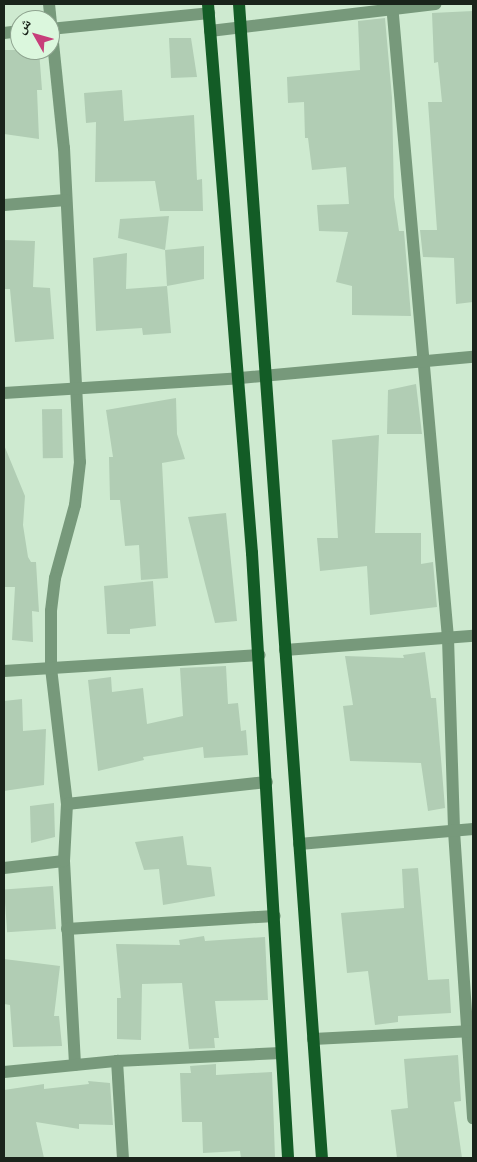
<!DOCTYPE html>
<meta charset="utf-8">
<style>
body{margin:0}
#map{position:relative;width:477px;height:1162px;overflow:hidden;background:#ceead0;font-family:"Alegreya Sans","Noto Naskh Arabic",sans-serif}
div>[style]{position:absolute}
.building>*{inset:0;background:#b1cdb4;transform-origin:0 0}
.minor>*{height:12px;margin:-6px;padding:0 6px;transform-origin:6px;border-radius:6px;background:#77997b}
.major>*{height:12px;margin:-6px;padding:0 6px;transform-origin:6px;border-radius:6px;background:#135c26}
span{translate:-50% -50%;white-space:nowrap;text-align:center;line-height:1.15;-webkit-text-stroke:4px #dbf7dd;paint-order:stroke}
.frame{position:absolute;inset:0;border:5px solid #1a241b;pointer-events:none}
.north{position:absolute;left:10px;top:10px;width:50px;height:50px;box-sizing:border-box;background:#dbf7dd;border:1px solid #8ea38f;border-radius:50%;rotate:308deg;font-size:14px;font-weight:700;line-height:20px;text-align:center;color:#1a241b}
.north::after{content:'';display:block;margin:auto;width:18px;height:22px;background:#c73e7a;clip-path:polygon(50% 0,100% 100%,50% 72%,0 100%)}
</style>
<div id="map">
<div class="building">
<div style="clip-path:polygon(473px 11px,473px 302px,456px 304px,454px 258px,423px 257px,420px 230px,437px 230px,428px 102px,442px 102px,438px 62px,434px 63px,432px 13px)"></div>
<div style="clip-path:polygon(385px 18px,392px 98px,394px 197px,399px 231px,404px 231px,411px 316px,352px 315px,352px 286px,336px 282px,348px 232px,319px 231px,317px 205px,349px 204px,346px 167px,312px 170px,308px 138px,305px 138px,304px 102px,288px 103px,287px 77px,360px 70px,358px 21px)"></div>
<div style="clip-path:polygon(169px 38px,191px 38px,197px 77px,171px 78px)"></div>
<div style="clip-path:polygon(4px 50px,39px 50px,42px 90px,37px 90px,39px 139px,4px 134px)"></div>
<div style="clip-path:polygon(122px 90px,124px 121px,194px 115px,197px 180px,202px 179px,203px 211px,160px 211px,155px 181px,95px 182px,96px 122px,86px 123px,84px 93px)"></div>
<div style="clip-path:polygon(169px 216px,165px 250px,118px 238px,120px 219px)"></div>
<div style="clip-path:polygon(4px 240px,35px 241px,33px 287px,50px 288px,54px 339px,15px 342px,10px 289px,4px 289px)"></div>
<div style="clip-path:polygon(204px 246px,204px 279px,167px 286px,165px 250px)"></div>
<div style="clip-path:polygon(127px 253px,126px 289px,167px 286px,171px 333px,143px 335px,142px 328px,96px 331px,93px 258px)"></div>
<div style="clip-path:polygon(416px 384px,422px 434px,387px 434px,388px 390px)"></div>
<div style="clip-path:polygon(176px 398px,177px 434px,185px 459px,162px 463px,168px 578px,141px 580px,139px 545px,125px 546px,120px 500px,110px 500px,109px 457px,113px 457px,106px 410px)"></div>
<div style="left:62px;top:409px;width:49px;height:20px;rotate:89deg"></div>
<div style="clip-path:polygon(379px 435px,375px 533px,421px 533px,421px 564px,433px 562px,437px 607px,370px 615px,367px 566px,320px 571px,317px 538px,338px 538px,332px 440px)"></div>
<div style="clip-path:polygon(4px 445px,25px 496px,23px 525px,28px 557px,31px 562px,36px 562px,39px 612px,32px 611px,33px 642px,12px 640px,15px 587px,4px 587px)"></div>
<div style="clip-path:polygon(226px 513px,237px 621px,215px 623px,188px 517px)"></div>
<div style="clip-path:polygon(153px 581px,156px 626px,130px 629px,130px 634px,107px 634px,104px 586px)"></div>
<div style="clip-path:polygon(425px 652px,431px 698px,436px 698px,445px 808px,428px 811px,421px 763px,350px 761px,343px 706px,353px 705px,345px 656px,404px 658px,403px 655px)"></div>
<div style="clip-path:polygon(226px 666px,228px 704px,238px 703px,241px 731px,246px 730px,248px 755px,204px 758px,203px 747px,143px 757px,144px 760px,98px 771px,88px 680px,111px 677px,112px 692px,143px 688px,147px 724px,183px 716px,180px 668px)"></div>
<div style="clip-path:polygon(22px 699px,23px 731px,46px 729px,44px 785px,4px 791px,4px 701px)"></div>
<div style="clip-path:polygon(54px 803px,55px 837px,31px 843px,30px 806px)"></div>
<div style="clip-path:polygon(183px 836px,187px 865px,211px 867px,215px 896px,163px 905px,159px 869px,144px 870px,135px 842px)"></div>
<div style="clip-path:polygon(418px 868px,428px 980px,449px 979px,451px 1013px,398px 1016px,398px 1022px,375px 1025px,368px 971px,347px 973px,341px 913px,404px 908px,402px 869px)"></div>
<div style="left:53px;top:886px;width:43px;height:49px;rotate:86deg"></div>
<div style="clip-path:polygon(204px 936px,205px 941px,265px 937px,268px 1000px,215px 1001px,219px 1038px,214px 1038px,215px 1048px,189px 1049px,182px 983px,142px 984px,141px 1040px,117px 1039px,117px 998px,121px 998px,116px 944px,180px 945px,179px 940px)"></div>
<div style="clip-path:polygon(4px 959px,60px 966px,54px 1016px,59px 1016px,62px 1046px,13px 1047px,10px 1005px,4px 1004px)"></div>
<div style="clip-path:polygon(458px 1055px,461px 1101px,454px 1102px,462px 1158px,397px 1158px,391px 1110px,408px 1108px,404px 1059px)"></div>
<div style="clip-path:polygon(216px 1064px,216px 1075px,272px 1072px,275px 1158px,241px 1158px,240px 1151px,203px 1153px,202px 1122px,182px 1122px,180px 1073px,191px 1073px,190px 1066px)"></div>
<div style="clip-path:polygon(88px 1081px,110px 1083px,113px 1125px,79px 1124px,79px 1129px,36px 1122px,44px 1158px,4px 1158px,4px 1090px,44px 1084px,44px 1089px,89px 1084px)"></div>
</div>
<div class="minor">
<div style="left:49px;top:4px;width:145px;rotate:84.1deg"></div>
<div style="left:64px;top:148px;width:314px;rotate:87.1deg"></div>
<div style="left:80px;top:462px;width:43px;rotate:96.6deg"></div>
<div style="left:75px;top:505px;width:76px;rotate:105.3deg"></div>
<div style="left:55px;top:578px;width:33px;rotate:97deg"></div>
<div style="left:51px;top:611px;width:57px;rotate:90deg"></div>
<div style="left:51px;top:668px;width:137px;rotate:83.3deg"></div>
<div style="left:392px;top:4px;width:636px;rotate:84.95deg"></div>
<div style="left:448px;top:638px;width:193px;rotate:88.2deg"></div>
<div style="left:454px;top:831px;width:288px;rotate:86.2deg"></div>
<div style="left:50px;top:29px;width:160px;rotate:-5.7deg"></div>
<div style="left:210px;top:31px;width:227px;rotate:-6.8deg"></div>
<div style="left:4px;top:33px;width:16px;rotate:-7deg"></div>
<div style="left:4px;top:205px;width:62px;rotate:-4.6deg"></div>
<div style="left:4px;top:393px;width:236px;rotate:-3.6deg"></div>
<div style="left:240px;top:378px;width:234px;rotate:-5.2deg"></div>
<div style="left:285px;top:650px;width:189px;rotate:-4.3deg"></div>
<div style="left:4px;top:671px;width:256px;rotate:-3.6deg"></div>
<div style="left:299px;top:844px;width:175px;rotate:-4.9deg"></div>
<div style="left:64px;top:861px;width:204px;rotate:86.9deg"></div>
<div style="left:4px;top:868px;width:60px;rotate:-6.7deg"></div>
<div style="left:64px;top:861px;width:57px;rotate:-87deg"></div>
<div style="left:67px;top:804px;width:201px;rotate:-6.3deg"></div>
<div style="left:67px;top:929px;width:208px;rotate:-3.6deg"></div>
<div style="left:313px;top:1039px;width:160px;rotate:-2.9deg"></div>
<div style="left:117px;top:1061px;width:164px;rotate:-2.8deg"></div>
<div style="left:4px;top:1072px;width:114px;rotate:-5.6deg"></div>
<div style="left:117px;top:1061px;width:97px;rotate:86.5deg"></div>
</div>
<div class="major">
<div style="left:208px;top:4px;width:551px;rotate:85.42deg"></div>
<div style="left:252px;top:553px;width:606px;rotate:86.59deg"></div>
<div style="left:239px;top:4px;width:1157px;rotate:85.89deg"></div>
</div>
<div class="frame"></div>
<div class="north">ش</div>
</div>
